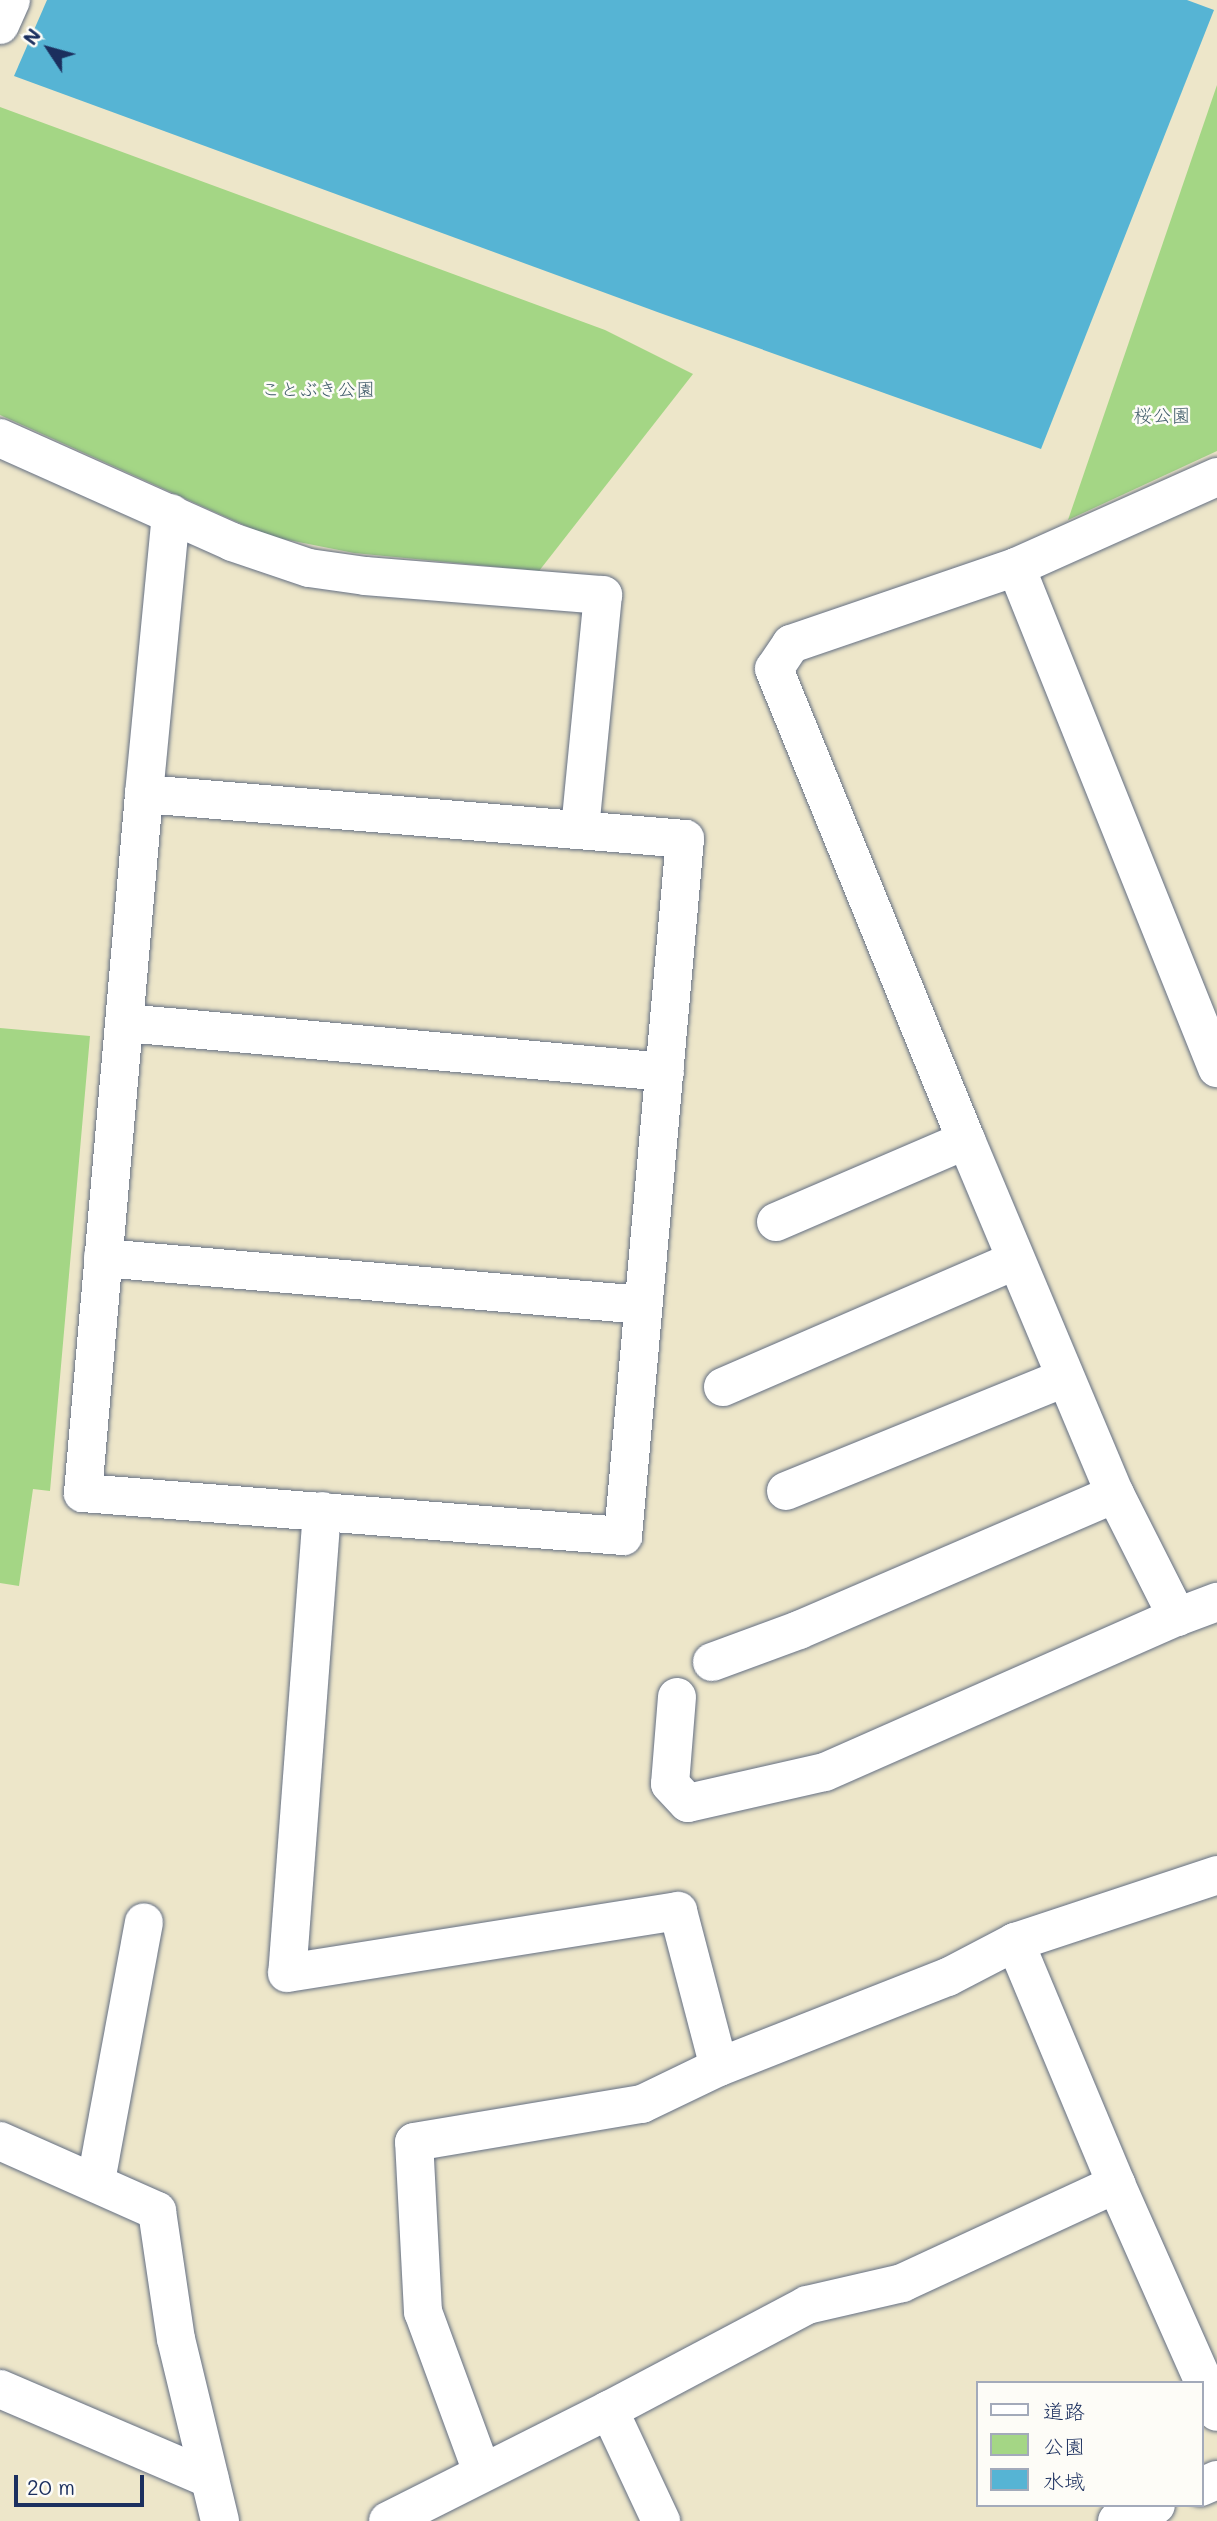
<!DOCTYPE html>
<meta charset="utf-8">
<style>
body{margin:0}
#map{position:relative;width:1217px;height:2521px;overflow:hidden;background:#ede6c9;font-family:Mali,"Klee One",sans-serif}
div>[style]{position:absolute}
.green>*{inset:0;background:#a4d685}
.water>*{inset:0;background:#56b4d4}
.roads{filter:drop-shadow(0 0 2px #646f83) drop-shadow(0 0 2px #646f83)}
.minor>*{height:38px;margin:-19px;padding:0 19px;transform-origin:19px;border-radius:19px;background:#fff}
.tertiary>*{height:38px;margin:-19px;padding:0 19px;transform-origin:19px;border-radius:19px;background:#fff}
span{translate:-50% -50%;white-space:nowrap;text-align:center;line-height:1.15;-webkit-text-stroke:5px #fdfcf7;paint-order:stroke}
.park-label{font-size:19px;color:#3d5968}
.legend{position:absolute;left:976px;top:2381px;width:228px;height:126px;box-sizing:border-box;background:#fdfcf7;border:2px solid #a3aaba;margin:0;padding:9px 12px;list-style:none;font-size:21px;color:#1b2f5e}
.legend li{display:flex;align-items:center;gap:14px;height:35px}
.legend b{width:35px;border:2px solid #a3aaba}
.north{position:absolute;left:14px;top:14px;width:70px;height:70px;-webkit-text-stroke:5px #fdfcf7;paint-order:stroke;rotate:306deg;font-size:19px;font-weight:700;line-height:28px;text-align:center;color:#1b2f5e}
.north::after{content:'';display:block;margin:auto;width:24px;height:32px;background:#1b2f5e;clip-path:polygon(50% 0,100% 100%,50% 72%,0 100%)}
.scale{position:absolute;left:14px;top:2475px;width:130px;height:32px;box-sizing:border-box;border:4px solid #1b2f5e;border-top:0;padding-left:9px;font-size:21px;line-height:24px;white-space:nowrap;color:#1b2f5e;-webkit-text-stroke:5px #fdfcf7;paint-order:stroke}
</style>
<div id="map">
<div class="green">
<div style="clip-path:polygon(1217px 85px,1217px 451px,1068px 520px)"></div>
<div style="clip-path:polygon(0 107px,605px 330px,693px 374px,539px 571px,354px 553px,268px 536px,0 415px)"></div>
<div style="clip-path:polygon(0 1028px,90px 1036px,50px 1491px,33px 1489px,19px 1586px,0 1583px)"></div>
</div>
<div class="water">
<div style="clip-path:polygon(47px 0,1187px 0,1214px 10px,1041px 449px,660px 313px,14px 76px)"></div>
</div>
<div class="roads">
<div class="minor">
<div style="left:1217px;top:477px;width:220px;rotate:155.9deg"></div>
<div style="left:1016px;top:567px;width:540px;rotate:68.14deg"></div>
<div style="left:1016px;top:567px;width:238px;rotate:161.1deg"></div>
<div style="left:791px;top:644px;width:30px;rotate:124deg"></div>
<div style="left:774px;top:669px;width:509px;rotate:67.82deg"></div>
<div style="left:966px;top:1140px;width:384px;rotate:67.2deg"></div>
<div style="left:1115px;top:1494px;width:138px;rotate:63.2deg"></div>
<div style="left:1177px;top:1617px;width:43px;rotate:-20.6deg"></div>
<div style="left:144px;top:794px;width:543px;rotate:4.75deg"></div>
<div style="left:685px;top:839px;width:700px;rotate:95.08deg"></div>
<div style="left:623px;top:1536px;width:542px;rotate:-175.45deg"></div>
<div style="left:83px;top:1493px;width:702px;rotate:-85.01deg"></div>
<div style="left:144px;top:794px;width:282px;rotate:-84.5deg"></div>
<div style="left:580px;top:829px;width:235px;rotate:-84.4deg"></div>
<div style="left:125px;top:1023px;width:542px;rotate:5.18deg"></div>
<div style="left:776px;top:1222px;width:207px;rotate:-23.3deg"></div>
<div style="left:103px;top:1258px;width:541px;rotate:4.98deg"></div>
<div style="left:723px;top:1387px;width:319px;rotate:-23.4deg"></div>
<div style="left:786px;top:1491px;width:300px;rotate:-22.1deg"></div>
<div style="left:322px;top:1511px;width:463px;rotate:94.3deg"></div>
<div style="left:287px;top:1973px;width:396px;rotate:-9deg"></div>
<div style="left:678px;top:1911px;width:161px;rotate:75.3deg"></div>
<div style="left:712px;top:1662px;width:93px;rotate:-20.2deg"></div>
<div style="left:799px;top:1630px;width:344px;rotate:-23.3deg"></div>
<div style="left:677px;top:1697px;width:87px;rotate:94.6deg"></div>
<div style="left:670px;top:1784px;width:26px;rotate:47deg"></div>
<div style="left:688px;top:1803px;width:140px;rotate:-12.8deg"></div>
<div style="left:825px;top:1772px;width:385px;rotate:-23.8deg"></div>
<div style="left:1015px;top:1942px;width:262px;rotate:67.3deg"></div>
<div style="left:1116px;top:2184px;width:249px;rotate:66.1deg"></div>
<div style="left:0;top:2141px;width:172px;rotate:24deg"></div>
<div style="left:157px;top:2211px;width:129px;rotate:81.6deg"></div>
<div style="left:176px;top:2339px;width:187px;rotate:76.4deg"></div>
<div style="left:96px;top:2181px;width:263px;rotate:-79.5deg"></div>
<div style="left:0;top:2389px;width:228px;rotate:23.2deg"></div>
<div style="left:609px;top:2410px;width:123px;rotate:64.9deg"></div>
<div style="left:482px;top:2472px;width:171px;rotate:-110.2deg"></div>
<div style="left:423px;top:2312px;width:170px;rotate:-93deg"></div>
<div style="left:414px;top:2142px;width:231px;rotate:-9.5deg"></div>
<div style="left:642px;top:2104px;width:85px;rotate:-25.7deg"></div>
<div style="left:719px;top:2067px;width:246px;rotate:-21.5deg"></div>
<div style="left:948px;top:1977px;width:76px;rotate:-27.6deg"></div>
<div style="left:1015px;top:1942px;width:213px;rotate:-18.3deg"></div>
<div style="left:1201px;top:2487px;width:17px;rotate:-24deg"></div>
<div style="left:388px;top:2521px;width:247px;rotate:-26.7deg"></div>
<div style="left:609px;top:2410px;width:224px;rotate:-27.9deg"></div>
<div style="left:807px;top:2305px;width:98px;rotate:-13deg"></div>
<div style="left:902px;top:2283px;width:236px;rotate:-24.8deg"></div>
<div style="left:1117px;top:2521px;width:42px;rotate:-22.3deg"></div>
</div>
<div class="tertiary">
<div style="left:0;top:25px;width:27px;rotate:-66deg"></div>
<div style="left:0;top:438px;width:254px;rotate:24.1deg"></div>
<div style="left:232px;top:542px;width:81px;rotate:18.7deg"></div>
<div style="left:309px;top:568px;width:57px;rotate:8.1deg"></div>
<div style="left:365px;top:576px;width:239px;rotate:4.6deg"></div>
</div>
</div>
<div class="park-label">
<span style="left:318px;top:389px">ことぶき公園</span>
<span style="left:1162px;top:415px">桜公園</span>
</div>
<ul class="legend">
<li><b style="height:9px;background:#fff"></b>道路</li>
<li><b style="height:19px;background:#a4d685"></b>公園</li>
<li><b style="height:19px;background:#56b4d4"></b>水域</li>
</ul>
<div class="north">N</div>
<div class="scale">20 m</div>
</div>
